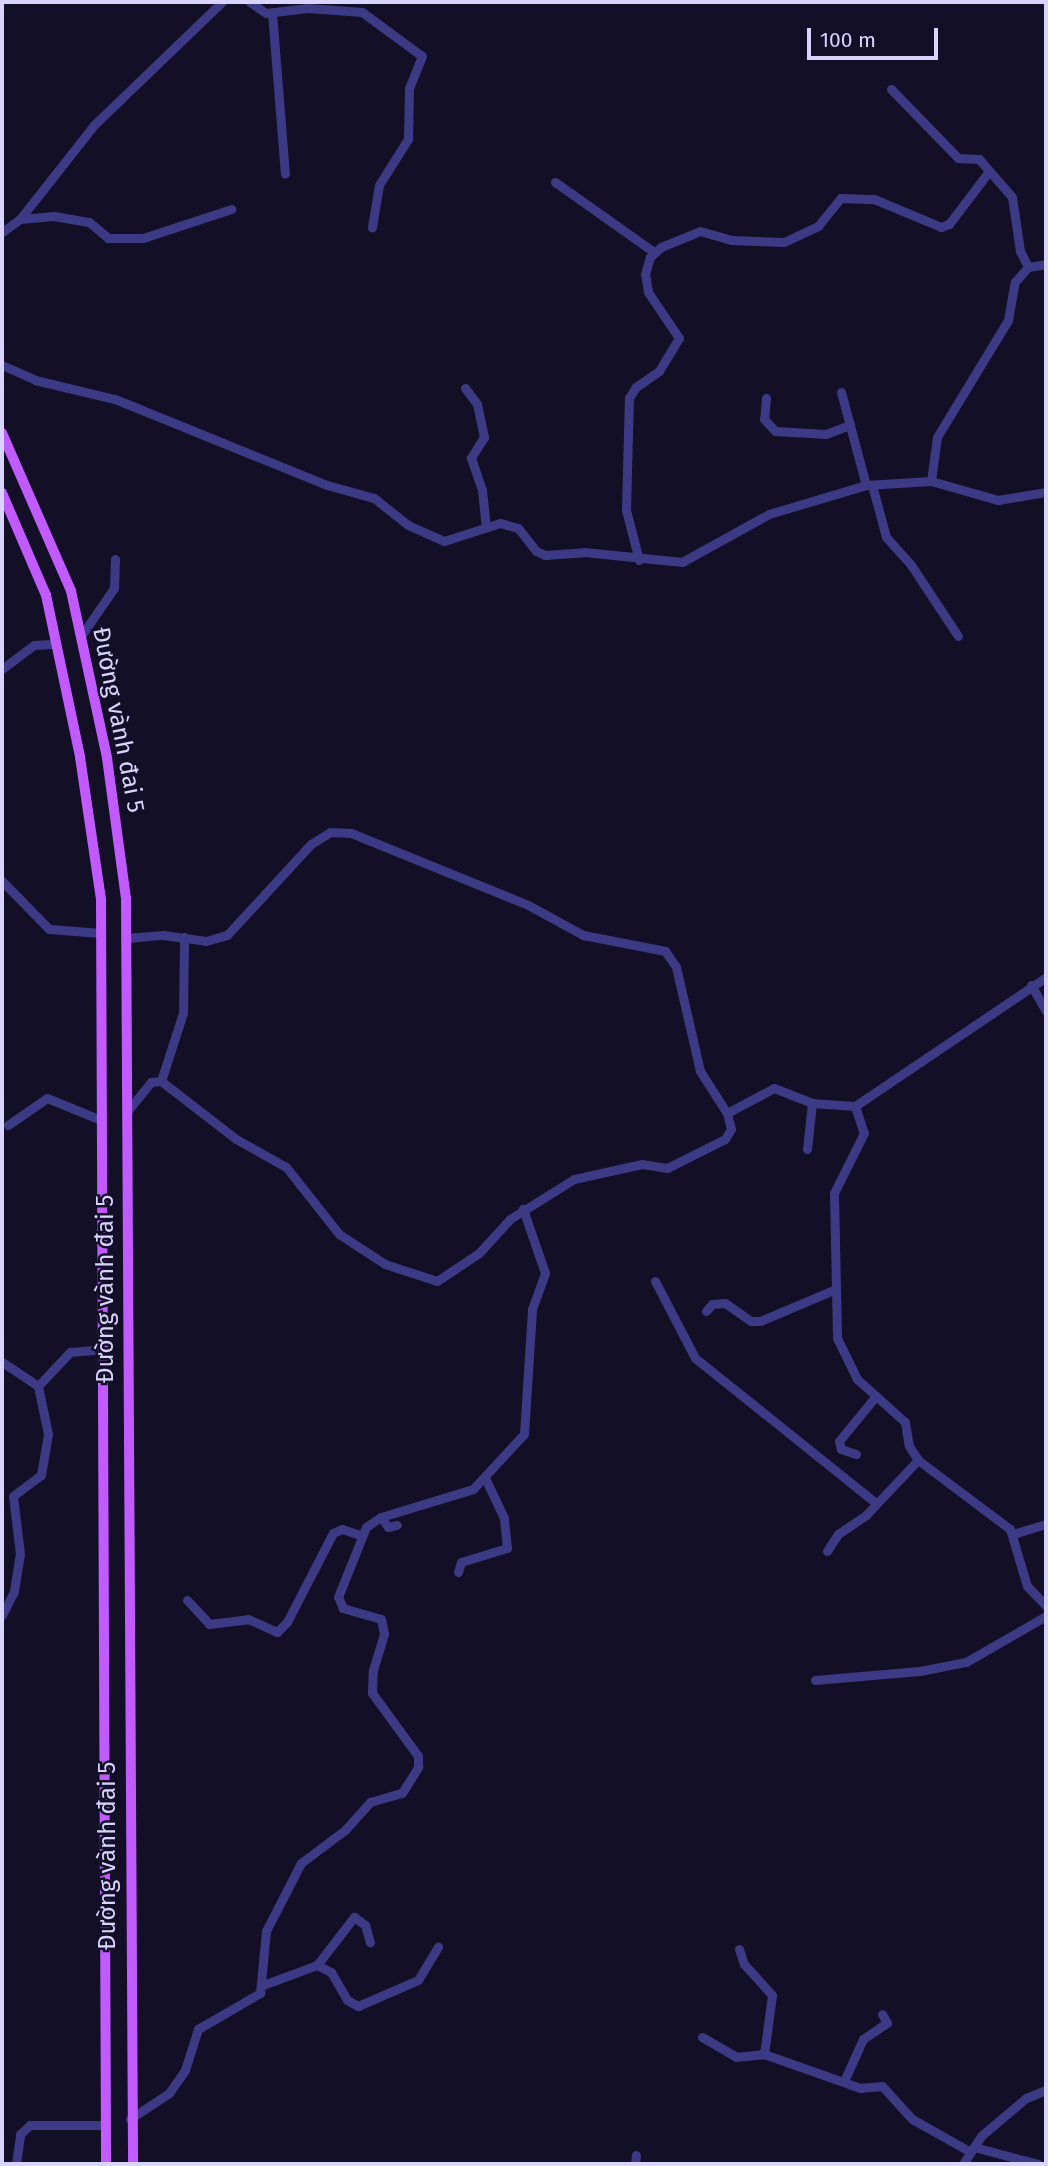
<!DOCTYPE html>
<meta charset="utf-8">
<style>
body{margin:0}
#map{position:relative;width:1048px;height:2166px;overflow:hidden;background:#130f26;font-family:"Fira Sans",sans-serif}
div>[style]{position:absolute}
.minor>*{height:9px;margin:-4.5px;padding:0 4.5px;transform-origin:4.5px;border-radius:4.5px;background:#3d3a85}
.major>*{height:10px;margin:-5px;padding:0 5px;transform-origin:5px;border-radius:5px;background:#c25bff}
span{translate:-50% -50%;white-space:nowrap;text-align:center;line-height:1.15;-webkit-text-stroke:5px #130f26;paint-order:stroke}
.street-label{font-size:24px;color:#d9d4ff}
.frame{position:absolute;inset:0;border:4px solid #d9d4ff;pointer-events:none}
.scale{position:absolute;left:807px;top:28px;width:131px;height:32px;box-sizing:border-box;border:4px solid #d9d4ff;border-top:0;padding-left:9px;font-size:21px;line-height:24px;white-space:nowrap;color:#d9d4ff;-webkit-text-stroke:5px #130f26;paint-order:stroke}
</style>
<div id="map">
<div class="minor">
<div style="left:250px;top:2px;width:19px;rotate:35deg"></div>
<div style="left:266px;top:13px;width:42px;rotate:-6.8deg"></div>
<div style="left:308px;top:8px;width:54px;rotate:4.2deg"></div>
<div style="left:362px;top:12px;width:74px;rotate:36.3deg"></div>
<div style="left:422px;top:56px;width:35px;rotate:112deg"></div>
<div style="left:409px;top:88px;width:51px;rotate:91.1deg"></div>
<div style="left:408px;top:139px;width:54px;rotate:122.2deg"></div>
<div style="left:379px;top:185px;width:43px;rotate:99.5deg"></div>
<div style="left:272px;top:13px;width:161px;rotate:85.4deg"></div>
<div style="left:891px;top:89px;width:96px;rotate:45.8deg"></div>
<div style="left:958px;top:158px;width:21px;rotate:3deg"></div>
<div style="left:979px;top:159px;width:50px;rotate:49deg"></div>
<div style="left:1012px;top:197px;width:55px;rotate:81.6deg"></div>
<div style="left:1020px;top:251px;width:18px;rotate:63deg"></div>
<div style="left:555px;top:182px;width:121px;rotate:35.3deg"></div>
<div style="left:20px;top:219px;width:34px;rotate:-5deg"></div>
<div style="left:54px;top:216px;width:36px;rotate:10deg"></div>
<div style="left:89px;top:222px;width:25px;rotate:40deg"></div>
<div style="left:108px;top:238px;width:35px"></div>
<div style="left:143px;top:238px;width:93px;rotate:-18.2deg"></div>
<div style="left:2px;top:232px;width:22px;rotate:-36deg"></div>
<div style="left:20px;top:219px;width:120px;rotate:-51.8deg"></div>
<div style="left:94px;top:125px;width:178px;rotate:-43.9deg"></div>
<div style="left:2px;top:365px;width:36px;rotate:24deg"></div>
<div style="left:35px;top:380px;width:82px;rotate:13.4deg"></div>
<div style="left:115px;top:399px;width:229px;rotate:22.1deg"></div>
<div style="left:327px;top:485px;width:49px;rotate:15.5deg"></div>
<div style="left:374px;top:498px;width:43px;rotate:38.5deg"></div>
<div style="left:408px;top:525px;width:39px;rotate:24deg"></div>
<div style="left:444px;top:541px;width:59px;rotate:-17.8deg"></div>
<div style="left:500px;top:523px;width:19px;rotate:16deg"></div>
<div style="left:518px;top:528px;width:29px;rotate:52deg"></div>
<div style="left:536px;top:551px;width:10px;rotate:24deg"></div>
<div style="left:545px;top:555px;width:39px;rotate:-4deg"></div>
<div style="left:584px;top:552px;width:99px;rotate:5.8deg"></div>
<div style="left:682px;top:562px;width:99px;rotate:-28.9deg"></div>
<div style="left:769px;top:514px;width:101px;rotate:-16.6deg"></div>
<div style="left:866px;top:485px;width:65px;rotate:-3.5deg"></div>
<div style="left:931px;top:481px;width:70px;rotate:15.8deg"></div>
<div style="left:998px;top:500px;width:49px;rotate:-9.5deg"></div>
<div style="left:465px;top:388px;width:20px;rotate:53deg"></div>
<div style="left:477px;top:404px;width:34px;rotate:78deg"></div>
<div style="left:484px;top:437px;width:25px;rotate:122deg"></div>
<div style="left:471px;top:458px;width:34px;rotate:71deg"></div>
<div style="left:482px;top:490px;width:36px;rotate:84deg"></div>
<div style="left:841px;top:392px;width:96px;rotate:75deg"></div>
<div style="left:766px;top:398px;width:21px;rotate:95deg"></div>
<div style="left:764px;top:419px;width:16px;rotate:47deg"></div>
<div style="left:775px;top:431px;width:51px;rotate:3.4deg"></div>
<div style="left:826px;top:434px;width:26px;rotate:-21deg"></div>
<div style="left:931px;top:481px;width:44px;rotate:-82.2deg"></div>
<div style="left:937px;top:437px;width:137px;rotate:-58.7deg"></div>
<div style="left:1008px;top:320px;width:39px;rotate:-80deg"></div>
<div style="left:1015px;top:282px;width:20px;rotate:-49deg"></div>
<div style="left:1028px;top:267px;width:18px;rotate:-9deg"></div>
<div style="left:872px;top:485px;width:54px;rotate:74.9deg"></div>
<div style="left:886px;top:537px;width:38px;rotate:48deg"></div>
<div style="left:911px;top:565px;width:85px;rotate:56.5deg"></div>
<div style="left:639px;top:560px;width:52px;rotate:-104.6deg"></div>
<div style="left:626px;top:510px;width:112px;rotate:-88.5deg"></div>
<div style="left:629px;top:398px;width:13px;rotate:-58deg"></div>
<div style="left:636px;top:387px;width:28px;rotate:-35deg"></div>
<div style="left:659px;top:371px;width:39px;rotate:-59deg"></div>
<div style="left:679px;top:338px;width:55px;rotate:-124deg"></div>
<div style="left:648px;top:292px;width:18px;rotate:-99deg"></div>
<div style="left:645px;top:274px;width:18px;rotate:-74deg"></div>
<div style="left:650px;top:257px;width:15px;rotate:-42deg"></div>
<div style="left:661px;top:247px;width:42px;rotate:-22.3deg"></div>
<div style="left:700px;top:231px;width:33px;rotate:16deg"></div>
<div style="left:732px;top:240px;width:52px;rotate:2.2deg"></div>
<div style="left:784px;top:242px;width:38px;rotate:-25deg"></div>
<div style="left:818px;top:226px;width:36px;rotate:-51deg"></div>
<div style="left:841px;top:198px;width:33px;rotate:2deg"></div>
<div style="left:874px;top:199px;width:73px;rotate:22.7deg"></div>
<div style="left:941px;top:227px;width:9px;rotate:-21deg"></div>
<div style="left:949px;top:224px;width:63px;rotate:-52.8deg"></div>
<div style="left:81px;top:636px;width:58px;rotate:-55.5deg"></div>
<div style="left:114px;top:588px;width:29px;rotate:-88deg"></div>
<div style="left:2px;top:669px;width:40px;rotate:-37deg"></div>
<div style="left:34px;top:645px;width:22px;rotate:-3deg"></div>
<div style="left:2px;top:881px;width:67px;rotate:45.6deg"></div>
<div style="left:49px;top:929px;width:52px;rotate:4.4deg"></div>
<div style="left:127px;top:938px;width:36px;rotate:-5deg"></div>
<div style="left:163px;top:935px;width:43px;rotate:7.9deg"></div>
<div style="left:206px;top:941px;width:22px;rotate:-16deg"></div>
<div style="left:227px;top:935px;width:124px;rotate:-47.3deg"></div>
<div style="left:311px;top:844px;width:22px;rotate:-32deg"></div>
<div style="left:330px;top:832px;width:21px;rotate:3deg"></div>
<div style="left:351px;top:833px;width:191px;rotate:22.1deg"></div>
<div style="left:528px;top:905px;width:63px;rotate:28.6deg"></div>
<div style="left:583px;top:935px;width:84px;rotate:11deg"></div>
<div style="left:665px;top:951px;width:19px;rotate:55deg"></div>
<div style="left:676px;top:967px;width:107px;rotate:77deg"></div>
<div style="left:700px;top:1071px;width:50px;rotate:57.3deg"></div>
<div style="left:727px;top:1113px;width:16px;rotate:76deg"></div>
<div style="left:731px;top:1129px;width:12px;rotate:121deg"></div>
<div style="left:725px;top:1139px;width:65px;rotate:153.4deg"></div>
<div style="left:667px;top:1168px;width:25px;rotate:-171deg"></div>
<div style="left:642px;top:1164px;width:70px;rotate:167.6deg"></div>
<div style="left:574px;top:1179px;width:75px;rotate:148deg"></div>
<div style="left:510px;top:1219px;width:46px;rotate:132.4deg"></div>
<div style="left:479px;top:1253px;width:50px;rotate:146.3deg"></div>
<div style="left:437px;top:1281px;width:55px;rotate:-161.9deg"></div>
<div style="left:385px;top:1264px;width:55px;rotate:-146.9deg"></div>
<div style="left:339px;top:1234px;width:85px;rotate:-128.3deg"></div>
<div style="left:286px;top:1167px;width:57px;rotate:-150.8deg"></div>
<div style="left:236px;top:1139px;width:95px;rotate:-142.3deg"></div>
<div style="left:161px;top:1081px;width:10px;rotate:174deg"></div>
<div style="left:151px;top:1082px;width:36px;rotate:129deg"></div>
<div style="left:1031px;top:985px;width:30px;rotate:60deg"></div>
<div style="left:161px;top:1081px;width:71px;rotate:-72.1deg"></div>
<div style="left:183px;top:1013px;width:76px;rotate:-89.2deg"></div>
<div style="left:855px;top:1106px;width:28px;rotate:72deg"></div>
<div style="left:864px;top:1133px;width:67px;rotate:116.6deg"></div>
<div style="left:834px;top:1193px;width:145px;rotate:88.8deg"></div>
<div style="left:837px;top:1338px;width:46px;rotate:64deg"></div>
<div style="left:857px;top:1379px;width:64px;rotate:41.9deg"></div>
<div style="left:905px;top:1422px;width:24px;rotate:81deg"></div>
<div style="left:909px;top:1446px;width:17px;rotate:57deg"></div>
<div style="left:918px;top:1460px;width:115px;rotate:36.9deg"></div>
<div style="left:1010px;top:1529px;width:59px;rotate:73.4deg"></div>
<div style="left:1027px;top:1586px;width:28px;rotate:46deg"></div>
<div style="left:727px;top:1113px;width:53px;rotate:-28deg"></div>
<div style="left:774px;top:1088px;width:41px;rotate:21.5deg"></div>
<div style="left:812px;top:1103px;width:43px;rotate:4deg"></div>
<div style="left:855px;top:1106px;width:230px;rotate:-34deg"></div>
<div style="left:8px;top:1125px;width:47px;rotate:-34.7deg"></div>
<div style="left:47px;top:1098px;width:58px;rotate:22.2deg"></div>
<div style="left:807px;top:1149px;width:46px;rotate:-83.8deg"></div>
<div style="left:655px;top:1281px;width:87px;rotate:62.5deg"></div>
<div style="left:695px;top:1358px;width:231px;rotate:38.7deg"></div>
<div style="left:706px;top:1311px;width:9px;rotate:-49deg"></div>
<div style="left:712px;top:1304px;width:13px;rotate:-4deg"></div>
<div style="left:725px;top:1303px;width:32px;rotate:35deg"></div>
<div style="left:751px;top:1321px;width:9px"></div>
<div style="left:760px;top:1321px;width:82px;rotate:-22.8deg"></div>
<div style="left:2px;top:1362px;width:43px;rotate:33.7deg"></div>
<div style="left:856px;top:1454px;width:16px;rotate:-162deg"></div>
<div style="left:841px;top:1449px;width:8px;rotate:-104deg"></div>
<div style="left:839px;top:1441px;width:58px;rotate:-50.6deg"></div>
<div style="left:381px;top:1517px;width:12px;rotate:55deg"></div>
<div style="left:388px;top:1527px;width:9px;rotate:-13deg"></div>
<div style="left:1013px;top:1534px;width:34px;rotate:-17deg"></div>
<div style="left:827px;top:1551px;width:20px;rotate:-57deg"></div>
<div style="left:838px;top:1534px;width:34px;rotate:-34deg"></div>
<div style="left:866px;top:1515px;width:76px;rotate:-46.6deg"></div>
<div style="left:458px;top:1572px;width:10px;rotate:-73deg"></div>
<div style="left:461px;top:1562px;width:48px;rotate:-16.9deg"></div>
<div style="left:507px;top:1548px;width:30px;rotate:-96deg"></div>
<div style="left:504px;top:1518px;width:44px;rotate:-115.4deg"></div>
<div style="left:187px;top:1600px;width:33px;rotate:47deg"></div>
<div style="left:209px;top:1624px;width:39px;rotate:-7deg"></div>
<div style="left:248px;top:1619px;width:32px;rotate:24deg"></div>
<div style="left:277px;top:1632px;width:14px;rotate:-45deg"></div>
<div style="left:287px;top:1622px;width:100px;rotate:-62.7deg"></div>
<div style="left:333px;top:1533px;width:10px;rotate:-24deg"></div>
<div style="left:342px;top:1529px;width:20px;rotate:18deg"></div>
<div style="left:2px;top:1615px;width:27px;rotate:-63deg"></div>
<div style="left:14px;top:1591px;width:37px;rotate:-81deg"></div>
<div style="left:20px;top:1554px;width:58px;rotate:-96.9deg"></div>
<div style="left:13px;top:1496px;width:35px;rotate:-37deg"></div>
<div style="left:41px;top:1475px;width:42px;rotate:-80.3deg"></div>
<div style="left:48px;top:1434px;width:49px;rotate:-101.8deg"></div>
<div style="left:38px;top:1386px;width:47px;rotate:-46.7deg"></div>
<div style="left:70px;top:1352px;width:32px;rotate:-5deg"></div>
<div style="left:815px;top:1680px;width:105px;rotate:-4.9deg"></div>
<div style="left:920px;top:1671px;width:47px;rotate:-11.1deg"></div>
<div style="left:966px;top:1662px;width:92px;rotate:-29.9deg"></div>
<div style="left:739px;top:1949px;width:16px;rotate:72deg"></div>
<div style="left:744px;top:1964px;width:42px;rotate:47.9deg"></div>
<div style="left:772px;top:1995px;width:60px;rotate:97.7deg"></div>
<div style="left:317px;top:1965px;width:61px;rotate:-52.4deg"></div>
<div style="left:354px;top:1917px;width:14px;rotate:36deg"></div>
<div style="left:365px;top:1925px;width:18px;rotate:74deg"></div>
<div style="left:263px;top:1985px;width:58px;rotate:-20.3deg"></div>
<div style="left:317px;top:1965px;width:16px;rotate:27deg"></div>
<div style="left:331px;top:1972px;width:32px;rotate:60deg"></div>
<div style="left:347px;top:2000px;width:13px;rotate:29deg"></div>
<div style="left:358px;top:2006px;width:65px;rotate:-23.4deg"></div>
<div style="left:418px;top:1980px;width:39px;rotate:-59deg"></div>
<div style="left:702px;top:2037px;width:39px;rotate:30deg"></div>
<div style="left:736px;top:2057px;width:28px;rotate:-6deg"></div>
<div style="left:764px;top:2054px;width:102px;rotate:19.5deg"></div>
<div style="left:860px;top:2088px;width:22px;rotate:-5deg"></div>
<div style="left:882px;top:2086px;width:45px;rotate:47.7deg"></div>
<div style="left:912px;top:2119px;width:65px;rotate:29.3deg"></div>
<div style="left:844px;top:2081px;width:46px;rotate:-65.7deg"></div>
<div style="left:863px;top:2039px;width:29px;rotate:-34deg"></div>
<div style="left:887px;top:2023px;width:10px;rotate:-119deg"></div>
<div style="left:130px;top:2119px;width:47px;rotate:-33.7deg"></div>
<div style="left:169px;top:2093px;width:28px;rotate:-55deg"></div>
<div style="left:185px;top:2070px;width:43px;rotate:-72.4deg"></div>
<div style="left:198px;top:2029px;width:72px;rotate:-30.1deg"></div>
<div style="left:260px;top:1993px;width:62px;rotate:-84.5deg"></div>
<div style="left:266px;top:1931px;width:76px;rotate:-62.8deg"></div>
<div style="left:301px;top:1863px;width:55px;rotate:-36.9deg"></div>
<div style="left:345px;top:1830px;width:38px;rotate:-48deg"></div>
<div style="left:370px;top:1802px;width:33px;rotate:-16deg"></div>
<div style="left:402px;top:1793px;width:31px;rotate:-58deg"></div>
<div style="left:418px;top:1767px;width:11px;rotate:-90deg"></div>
<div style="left:418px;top:1756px;width:78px;rotate:-126.1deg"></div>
<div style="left:372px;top:1693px;width:23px;rotate:-88deg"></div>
<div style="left:373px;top:1670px;width:38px;rotate:-73deg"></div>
<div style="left:384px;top:1634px;width:15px;rotate:-101deg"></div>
<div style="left:381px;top:1619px;width:40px;rotate:-164deg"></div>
<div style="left:343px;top:1608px;width:12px;rotate:-114deg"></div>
<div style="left:338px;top:1597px;width:75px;rotate:-68.2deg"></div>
<div style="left:366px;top:1527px;width:18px;rotate:-34deg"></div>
<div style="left:381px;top:1517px;width:96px;rotate:-16.9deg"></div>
<div style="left:473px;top:1489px;width:75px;rotate:-47.2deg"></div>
<div style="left:524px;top:1434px;width:125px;rotate:-86.3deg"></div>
<div style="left:532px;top:1309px;width:38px;rotate:-70deg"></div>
<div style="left:545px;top:1273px;width:68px;rotate:-109deg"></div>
<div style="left:974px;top:2147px;width:66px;rotate:14.9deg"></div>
<div style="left:16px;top:2164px;width:30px;rotate:-82deg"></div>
<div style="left:20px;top:2134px;width:13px;rotate:-42deg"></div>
<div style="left:30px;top:2125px;width:73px"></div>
<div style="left:635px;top:2164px;width:9px;rotate:-84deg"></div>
<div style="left:963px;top:2164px;width:33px;rotate:-57deg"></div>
<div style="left:981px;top:2136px;width:59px;rotate:-40.2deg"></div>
<div style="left:1026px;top:2098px;width:22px;rotate:-22deg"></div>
</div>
<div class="major">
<div style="left:2px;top:433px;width:172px;rotate:66.4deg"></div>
<div style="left:71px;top:591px;width:171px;rotate:77.8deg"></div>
<div style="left:107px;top:758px;width:142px;rotate:82.3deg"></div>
<div style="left:126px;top:899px;width:1265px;rotate:89.68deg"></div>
<div style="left:2px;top:493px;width:111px;rotate:66.7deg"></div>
<div style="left:46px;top:595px;width:166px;rotate:78.1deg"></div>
<div style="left:80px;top:757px;width:145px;rotate:81.6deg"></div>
<div style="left:101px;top:900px;width:1264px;rotate:89.77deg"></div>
</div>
<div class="street-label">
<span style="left:118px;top:720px;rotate:79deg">Đường vành đai 5</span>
<span style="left:106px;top:1289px;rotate:-90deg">Đường vành đai 5</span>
<span style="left:108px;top:1856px;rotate:-90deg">Đường vành đai 5</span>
</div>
<div class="frame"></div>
<div class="scale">100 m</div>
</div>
